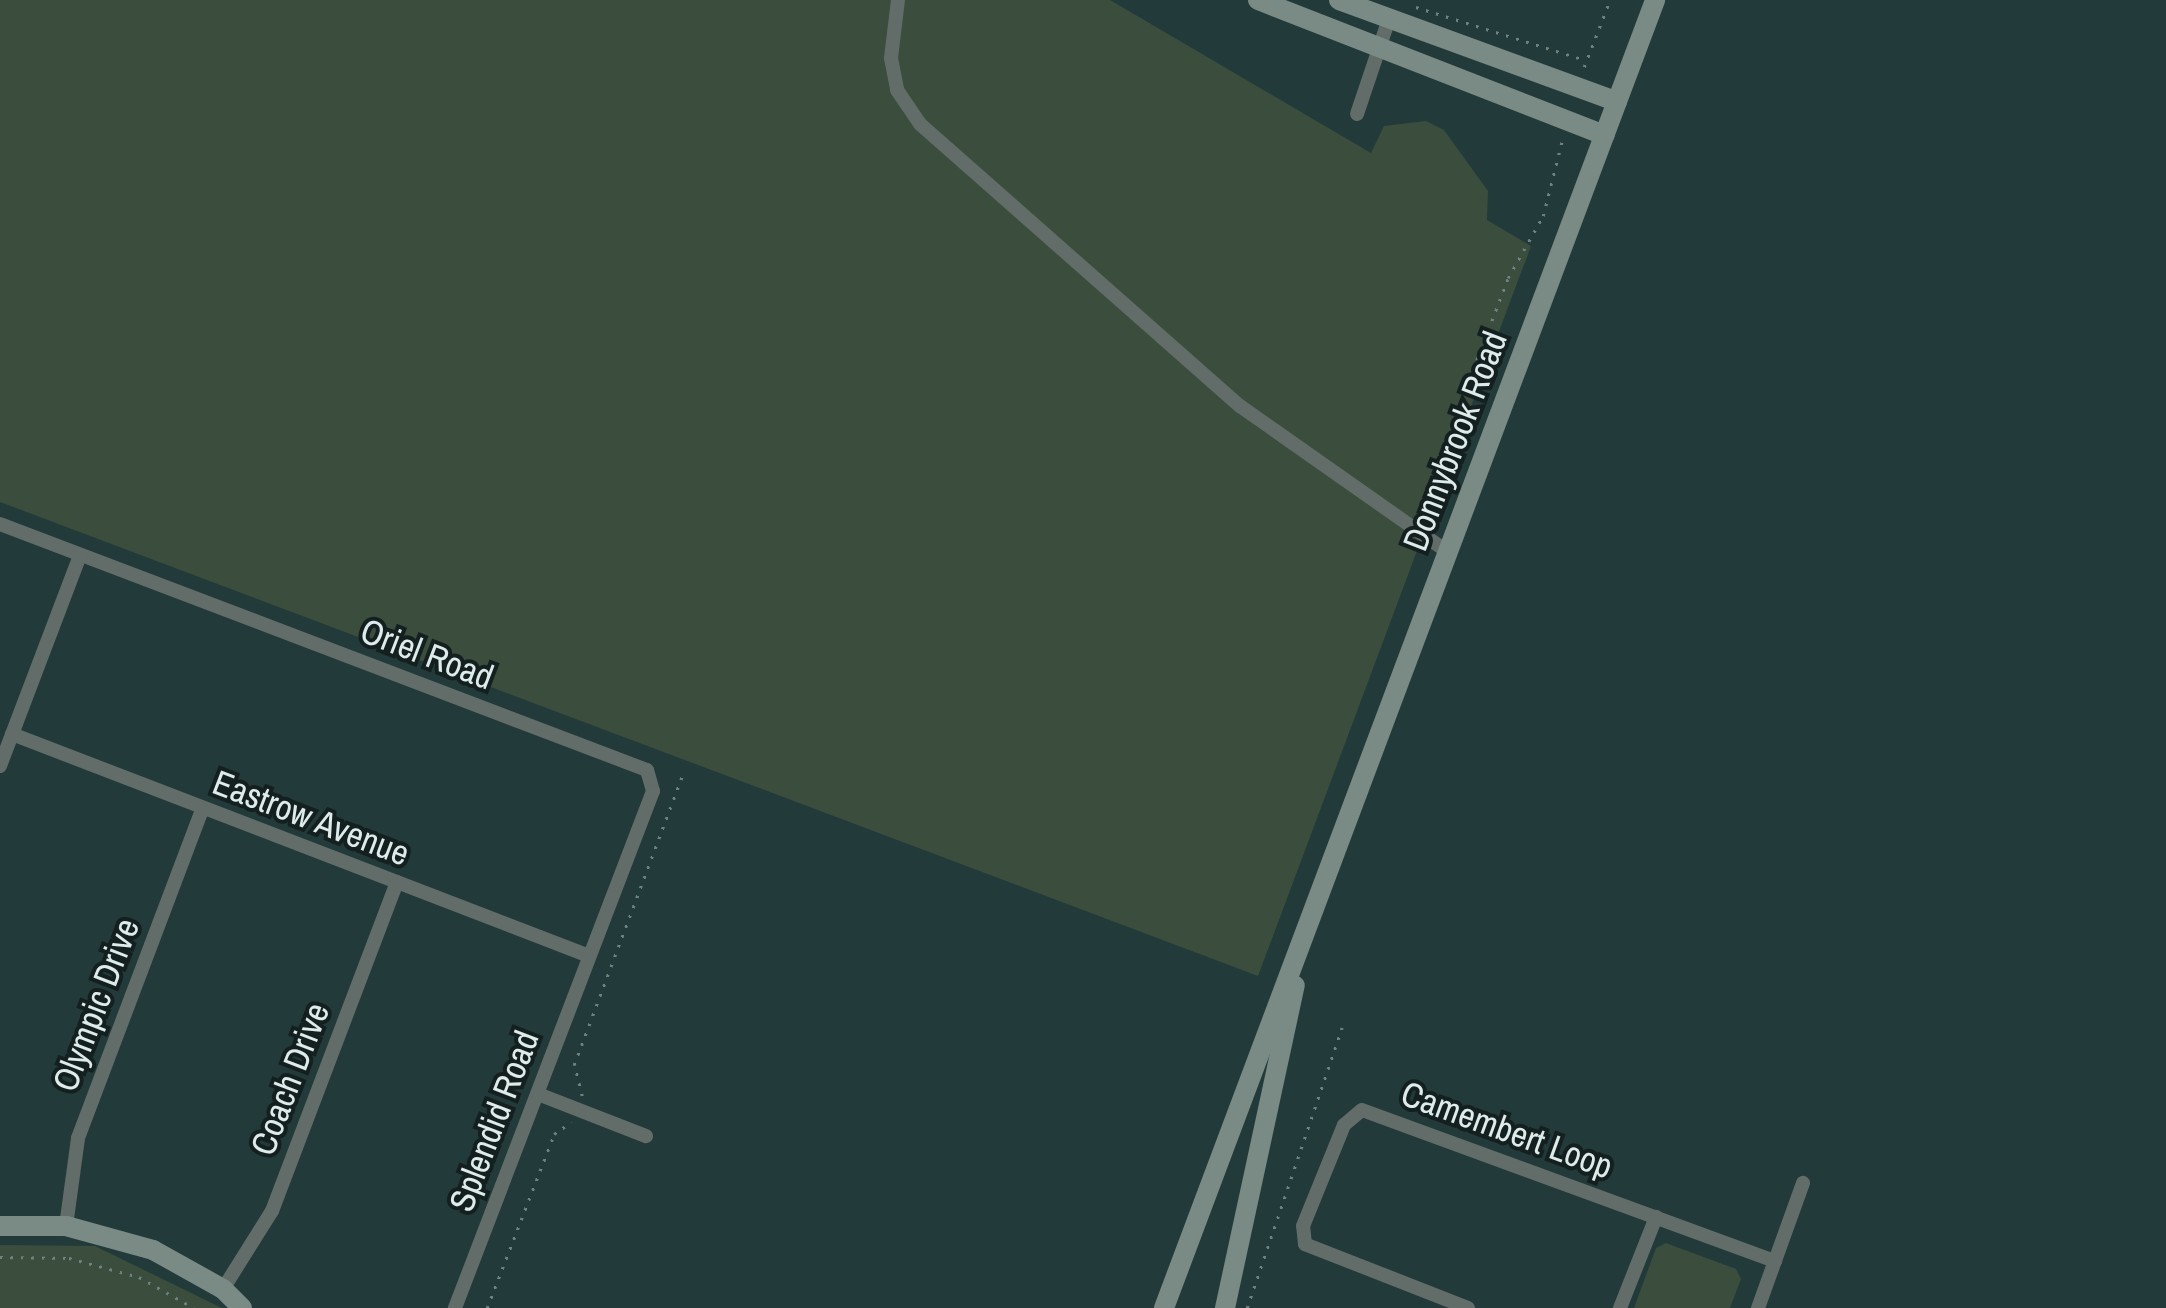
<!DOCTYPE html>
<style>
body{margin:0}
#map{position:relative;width:2166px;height:1308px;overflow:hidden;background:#223a39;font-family:"Archivo Narrow",sans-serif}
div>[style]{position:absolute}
.green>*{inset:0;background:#3b4d3d}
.path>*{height:2.5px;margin-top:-1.25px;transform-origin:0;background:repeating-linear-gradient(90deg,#6e8281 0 2.5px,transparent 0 10.5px)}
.street>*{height:14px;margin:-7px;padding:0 7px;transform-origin:7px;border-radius:7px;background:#626c68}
.secondary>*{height:20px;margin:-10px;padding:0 10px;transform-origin:10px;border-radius:10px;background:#7a8a84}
span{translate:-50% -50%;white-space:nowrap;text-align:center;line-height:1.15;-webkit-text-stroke:8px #141f1f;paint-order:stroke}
.street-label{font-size:35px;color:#ddebea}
</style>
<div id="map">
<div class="green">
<div style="clip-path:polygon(0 0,1110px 0,1371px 153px,1384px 126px,1426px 121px,1444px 130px,1488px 191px,1487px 220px,1531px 246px,1258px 976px,0 502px)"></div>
<div style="clip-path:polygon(1666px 1243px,1736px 1269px,1741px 1279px,1730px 1308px,1634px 1308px,1656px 1248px)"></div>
<div style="clip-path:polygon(0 1245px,95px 1246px,222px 1308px,0 1308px)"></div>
</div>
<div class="path">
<div style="left:1416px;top:7px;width:177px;rotate:17.4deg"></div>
<div style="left:1584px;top:67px;width:72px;rotate:-68.8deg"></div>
<div style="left:1458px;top:409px;width:140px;rotate:-69.1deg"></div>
<div style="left:1508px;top:278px;width:71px;rotate:-60.6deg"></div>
<div style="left:1543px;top:216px;width:77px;rotate:-75.8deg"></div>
<div style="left:582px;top:1096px;width:32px;rotate:-104deg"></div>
<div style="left:574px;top:1065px;width:309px;rotate:-69.5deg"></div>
<div style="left:0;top:1257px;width:69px;rotate:0.8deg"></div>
<div style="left:69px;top:1258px;width:73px;rotate:15.2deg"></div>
<div style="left:139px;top:1277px;width:63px;rotate:29.4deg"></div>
<div style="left:487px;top:1308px;width:186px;rotate:-68.9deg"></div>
<div style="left:554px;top:1134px;width:21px;rotate:-35deg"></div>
<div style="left:1247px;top:1308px;width:296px;rotate:-71.3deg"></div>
</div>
<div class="street">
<div style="left:898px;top:0;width:58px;rotate:96.9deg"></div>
<div style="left:891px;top:58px;width:33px;rotate:79deg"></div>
<div style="left:897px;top:90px;width:41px;rotate:55.9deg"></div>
<div style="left:920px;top:124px;width:427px;rotate:41.4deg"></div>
<div style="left:1240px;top:406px;width:254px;rotate:35.1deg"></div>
<div style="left:1357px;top:114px;width:100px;rotate:-71.4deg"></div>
<div style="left:0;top:524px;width:692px;rotate:20.82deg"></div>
<div style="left:647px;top:770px;width:22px;rotate:74deg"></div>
<div style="left:653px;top:791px;width:554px;rotate:110.96deg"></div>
<div style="left:12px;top:734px;width:618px;rotate:21.04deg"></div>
<div style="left:0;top:766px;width:226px;rotate:-69.2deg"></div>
<div style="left:538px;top:1094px;width:116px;rotate:21.3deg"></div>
<div style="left:66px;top:1226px;width:89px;rotate:-82.2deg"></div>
<div style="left:78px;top:1138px;width:351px;rotate:-69.3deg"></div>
<div style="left:223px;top:1289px;width:92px;rotate:-57.9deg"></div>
<div style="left:272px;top:1211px;width:352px;rotate:-69.2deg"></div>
<div style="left:1468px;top:1308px;width:175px;rotate:-158.6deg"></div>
<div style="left:1305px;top:1244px;width:18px;rotate:-96deg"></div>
<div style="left:1303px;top:1226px;width:109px;rotate:-67.9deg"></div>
<div style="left:1344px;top:1125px;width:23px;rotate:-40deg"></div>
<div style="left:1362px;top:1110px;width:440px;rotate:20.1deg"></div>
<div style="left:1620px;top:1308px;width:98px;rotate:-68.4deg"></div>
<div style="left:1758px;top:1308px;width:133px;rotate:-70.2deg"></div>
</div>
<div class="secondary">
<div style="left:1258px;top:0;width:372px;rotate:21.3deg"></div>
<div style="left:1339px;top:0;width:296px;rotate:20.1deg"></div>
<div style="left:0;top:1226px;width:66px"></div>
<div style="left:66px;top:1226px;width:90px;rotate:15.4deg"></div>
<div style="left:153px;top:1250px;width:80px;rotate:29.1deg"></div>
<div style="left:223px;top:1289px;width:27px;rotate:45deg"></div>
<div style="left:1164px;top:1308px;width:1397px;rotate:-69.42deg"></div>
<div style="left:1225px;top:1308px;width:330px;rotate:-77.8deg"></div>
</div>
<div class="street-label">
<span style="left:1455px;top:441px;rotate:-69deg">Donnybrook Road</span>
<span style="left:427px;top:654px;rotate:21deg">Oriel Road</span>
<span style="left:311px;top:818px;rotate:21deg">Eastrow Avenue</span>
<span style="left:96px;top:1005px;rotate:-69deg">Olympic Drive</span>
<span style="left:290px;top:1079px;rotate:-69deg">Coach Drive</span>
<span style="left:494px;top:1121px;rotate:-69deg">Splendid Road</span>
<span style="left:1507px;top:1130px;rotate:20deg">Camembert Loop</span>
</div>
</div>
